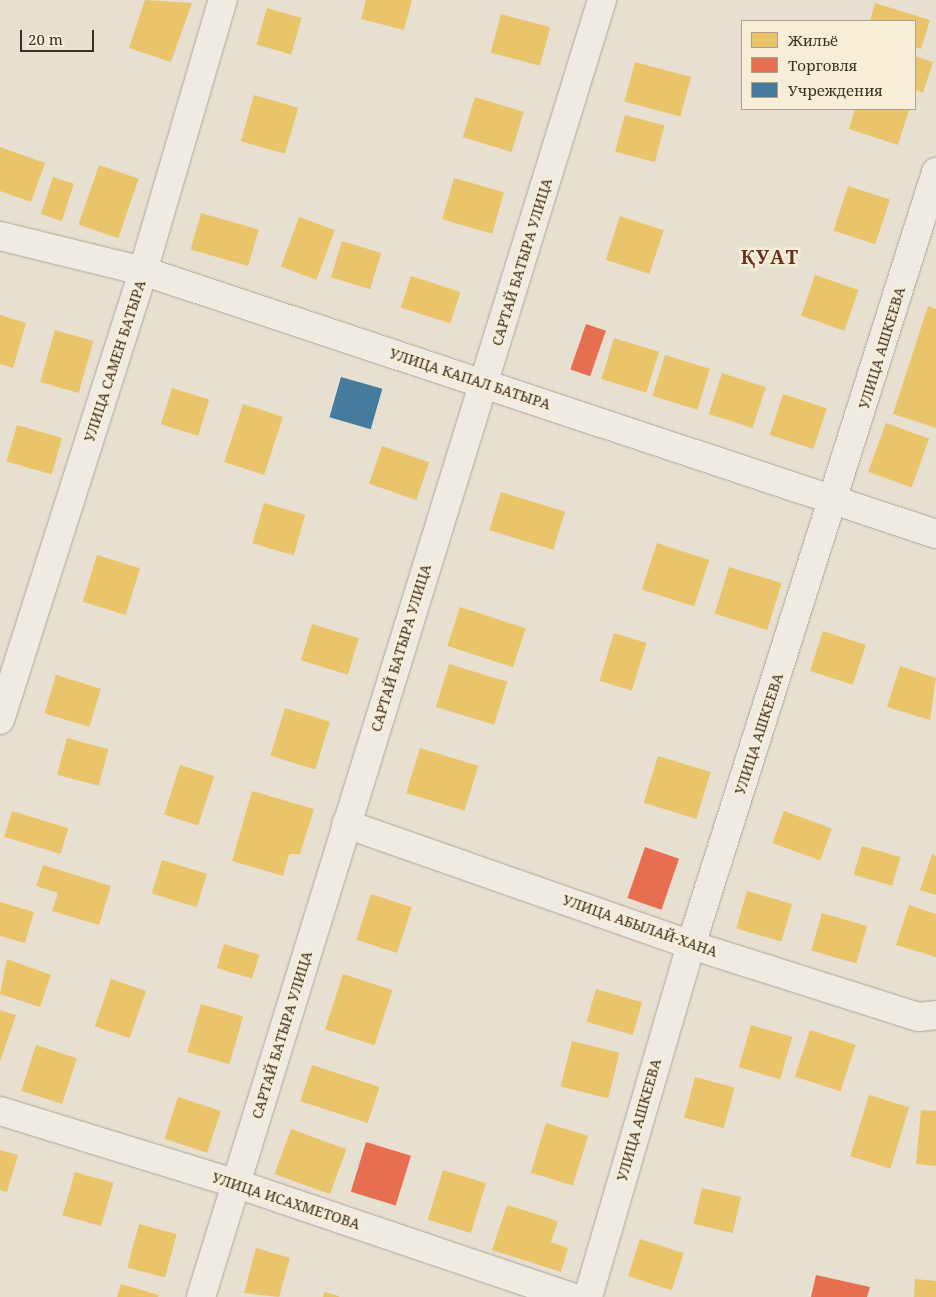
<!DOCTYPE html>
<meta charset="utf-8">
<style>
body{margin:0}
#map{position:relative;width:936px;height:1297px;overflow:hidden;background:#e7e0d1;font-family:"Noto Serif",serif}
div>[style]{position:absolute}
.homes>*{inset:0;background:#e9c46a;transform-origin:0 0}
.shops>*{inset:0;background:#e76f51;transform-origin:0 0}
.public>*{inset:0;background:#457b9d;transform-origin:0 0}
.roads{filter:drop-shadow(0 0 1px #ada599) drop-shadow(0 0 1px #ada599)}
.minor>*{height:28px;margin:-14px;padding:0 14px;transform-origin:14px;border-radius:14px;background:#efebe3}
span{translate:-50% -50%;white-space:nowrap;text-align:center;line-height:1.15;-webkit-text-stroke:5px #f7eed8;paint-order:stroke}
.street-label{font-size:14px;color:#3d2e20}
.district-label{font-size:19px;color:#6b2e1e;font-weight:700;letter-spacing:1px}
.legend{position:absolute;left:741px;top:20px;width:175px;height:90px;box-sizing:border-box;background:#f7eed8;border:1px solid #ada18e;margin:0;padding:6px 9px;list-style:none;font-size:15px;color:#3d2e20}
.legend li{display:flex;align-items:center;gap:10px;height:25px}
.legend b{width:25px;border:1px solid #ada18e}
.scale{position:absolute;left:20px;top:30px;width:74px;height:22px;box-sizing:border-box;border:2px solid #3d2e20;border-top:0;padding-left:6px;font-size:15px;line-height:18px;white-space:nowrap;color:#3d2e20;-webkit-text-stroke:4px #f7eed8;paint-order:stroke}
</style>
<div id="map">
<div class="homes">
<div style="clip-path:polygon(145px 0,192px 3px,171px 62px,129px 48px)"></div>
<div style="clip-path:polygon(366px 0,412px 0,404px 30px,361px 19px)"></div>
<div style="clip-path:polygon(875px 3px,930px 20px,921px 49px,915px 47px,915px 21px,870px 21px)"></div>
<div style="left:267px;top:8px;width:36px;height:38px;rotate:16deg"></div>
<div style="left:501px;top:14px;width:51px;height:40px;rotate:15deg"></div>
<div style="clip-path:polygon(915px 56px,933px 62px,923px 93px,915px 90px)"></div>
<div style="left:635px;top:62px;width:58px;height:41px;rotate:15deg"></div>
<div style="left:254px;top:95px;width:46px;height:48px;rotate:16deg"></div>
<div style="left:475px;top:97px;width:51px;height:42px;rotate:17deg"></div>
<div style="clip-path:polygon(855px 109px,909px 110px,898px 145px,849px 129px)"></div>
<div style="left:625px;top:115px;width:41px;height:38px;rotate:15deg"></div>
<div style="clip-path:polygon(0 147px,45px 163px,31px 202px,0 191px)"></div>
<div style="left:99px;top:165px;width:42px;height:63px;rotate:19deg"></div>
<div style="left:53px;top:177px;width:22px;height:39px;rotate:18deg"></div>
<div style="left:454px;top:178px;width:52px;height:43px;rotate:16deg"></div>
<div style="left:848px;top:186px;width:44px;height:47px;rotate:18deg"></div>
<div style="left:201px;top:213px;width:60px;height:38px;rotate:16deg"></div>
<div style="left:620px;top:216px;width:46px;height:46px;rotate:18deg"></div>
<div style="left:299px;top:217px;width:38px;height:53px;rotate:20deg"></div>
<div style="left:342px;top:241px;width:41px;height:38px;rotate:17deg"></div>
<div style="left:815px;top:275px;width:46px;height:43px;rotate:19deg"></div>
<div style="left:411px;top:276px;width:52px;height:33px;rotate:18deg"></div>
<div style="clip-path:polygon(928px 306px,936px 309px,936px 428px,893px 414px)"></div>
<div style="clip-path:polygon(0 315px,26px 323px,13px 368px,0 364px)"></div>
<div style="left:55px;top:330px;width:40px;height:54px;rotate:16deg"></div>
<div style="left:614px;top:338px;width:47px;height:43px;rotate:17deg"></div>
<div style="left:665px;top:355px;width:47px;height:43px;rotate:17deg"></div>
<div style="left:722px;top:373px;width:46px;height:43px;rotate:18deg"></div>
<div style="left:172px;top:388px;width:39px;height:38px;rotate:17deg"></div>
<div style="left:783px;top:394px;width:46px;height:43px;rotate:18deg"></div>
<div style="left:243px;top:404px;width:42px;height:61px;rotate:18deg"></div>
<div style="left:886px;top:423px;width:46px;height:52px;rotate:20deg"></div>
<div style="left:17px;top:425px;width:47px;height:38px;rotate:16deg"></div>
<div style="left:382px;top:446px;width:50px;height:40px;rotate:19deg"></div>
<div style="left:501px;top:492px;width:67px;height:40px;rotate:17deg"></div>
<div style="left:264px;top:503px;width:43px;height:42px;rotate:16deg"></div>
<div style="left:657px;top:543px;width:55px;height:49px;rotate:18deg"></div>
<div style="left:97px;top:555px;width:45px;height:49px;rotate:17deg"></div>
<div style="left:729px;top:567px;width:55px;height:49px;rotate:17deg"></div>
<div style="left:460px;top:607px;width:69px;height:41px;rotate:18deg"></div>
<div style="left:312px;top:624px;width:49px;height:38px;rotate:17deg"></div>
<div style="left:823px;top:631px;width:45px;height:42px;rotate:18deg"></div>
<div style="left:614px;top:633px;width:34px;height:50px;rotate:17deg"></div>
<div style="left:449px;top:664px;width:61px;height:45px;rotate:17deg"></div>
<div style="clip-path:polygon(900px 666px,936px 678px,930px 720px,887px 707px)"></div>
<div style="left:56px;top:675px;width:47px;height:40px;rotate:17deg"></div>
<div style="left:285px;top:708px;width:47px;height:50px;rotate:17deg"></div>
<div style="left:67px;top:738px;width:43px;height:38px;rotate:15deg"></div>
<div style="left:420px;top:748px;width:61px;height:47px;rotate:17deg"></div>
<div style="left:658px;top:756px;width:55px;height:49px;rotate:17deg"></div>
<div style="left:180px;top:765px;width:36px;height:52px;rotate:18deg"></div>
<div style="clip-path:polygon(252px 791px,314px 809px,300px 854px,289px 854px,283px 876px,232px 861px)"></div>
<div style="left:12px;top:811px;width:59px;height:27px;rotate:17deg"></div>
<div style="left:784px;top:811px;width:51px;height:34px;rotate:20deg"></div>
<div style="left:862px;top:846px;width:40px;height:30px;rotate:16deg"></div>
<div style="clip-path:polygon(932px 854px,936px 856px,936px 895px,920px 890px)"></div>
<div style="left:162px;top:860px;width:47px;height:35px;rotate:17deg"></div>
<div style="clip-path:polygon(43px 865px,111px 886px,99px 925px,52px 911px,58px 893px,36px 886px)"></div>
<div style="left:747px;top:891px;width:47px;height:39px;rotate:16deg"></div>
<div style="left:371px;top:894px;width:43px;height:48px;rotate:18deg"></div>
<div style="clip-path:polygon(0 902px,34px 912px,25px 943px,0 936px)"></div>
<div style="clip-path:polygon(909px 905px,936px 914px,936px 957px,896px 945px)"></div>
<div style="left:822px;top:913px;width:47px;height:39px;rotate:16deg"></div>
<div style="left:224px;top:944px;width:37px;height:25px;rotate:17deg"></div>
<div style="clip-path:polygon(7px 959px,51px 975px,40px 1007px,0 994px)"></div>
<div style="left:343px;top:974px;width:52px;height:58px;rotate:18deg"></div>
<div style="left:111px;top:979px;width:37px;height:50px;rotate:19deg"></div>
<div style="left:596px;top:989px;width:48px;height:34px;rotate:16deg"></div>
<div style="left:201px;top:1004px;width:44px;height:50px;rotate:16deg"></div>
<div style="clip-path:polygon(0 1010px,16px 1015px,0 1062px)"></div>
<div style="left:751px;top:1025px;width:43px;height:44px;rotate:16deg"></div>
<div style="left:810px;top:1030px;width:48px;height:49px;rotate:18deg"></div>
<div style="left:572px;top:1041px;width:49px;height:47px;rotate:14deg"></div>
<div style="left:36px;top:1045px;width:43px;height:48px;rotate:18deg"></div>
<div style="left:312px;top:1065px;width:71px;height:38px;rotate:18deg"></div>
<div style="left:695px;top:1077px;width:41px;height:42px;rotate:15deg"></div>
<div style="left:869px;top:1095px;width:42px;height:64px;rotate:17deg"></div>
<div style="left:178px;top:1097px;width:45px;height:44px;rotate:18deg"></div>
<div style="clip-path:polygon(921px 1110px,936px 1111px,936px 1166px,916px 1164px)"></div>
<div style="left:546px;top:1123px;width:44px;height:52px;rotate:17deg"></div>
<div style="left:291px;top:1129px;width:59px;height:48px;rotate:20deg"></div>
<div style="clip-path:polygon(0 1150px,18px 1155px,7px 1192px,0 1190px)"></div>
<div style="left:443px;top:1170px;width:45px;height:52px;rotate:17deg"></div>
<div style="left:75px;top:1172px;width:40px;height:45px;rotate:16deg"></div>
<div style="left:702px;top:1188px;width:40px;height:37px;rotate:13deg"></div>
<div style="clip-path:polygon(507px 1205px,558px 1221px,551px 1242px,568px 1248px,561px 1272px,492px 1250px)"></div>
<div style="left:139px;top:1224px;width:39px;height:45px;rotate:15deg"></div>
<div style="left:640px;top:1239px;width:46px;height:39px;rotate:18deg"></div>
<div style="clip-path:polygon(256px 1248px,290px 1258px,279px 1297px,244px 1293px)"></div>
<div style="clip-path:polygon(915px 1279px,936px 1281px,936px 1297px,914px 1297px)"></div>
<div style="clip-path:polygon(121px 1284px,159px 1295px,158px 1297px,117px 1297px)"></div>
<div style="clip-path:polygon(324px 1292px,339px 1296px,339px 1297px,323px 1297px)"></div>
</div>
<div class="shops">
<div style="left:586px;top:324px;width:21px;height:48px;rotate:19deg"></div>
<div style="left:645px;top:847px;width:36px;height:54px;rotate:19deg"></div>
<div style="left:366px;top:1142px;width:47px;height:52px;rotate:17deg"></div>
<div style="clip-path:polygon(816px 1275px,870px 1287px,867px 1297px,811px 1297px)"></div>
</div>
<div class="public">
<div style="left:341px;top:377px;width:43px;height:42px;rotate:16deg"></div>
</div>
<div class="roads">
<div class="minor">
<div style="left:0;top:236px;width:147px;rotate:13.8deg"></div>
<div style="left:143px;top:271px;width:835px;rotate:18.35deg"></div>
<div style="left:0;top:720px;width:471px;rotate:-72.3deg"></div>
<div style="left:143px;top:271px;width:283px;rotate:-73.6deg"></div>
<div style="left:346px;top:824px;width:366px;rotate:19.3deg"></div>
<div style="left:691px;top:945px;width:238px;rotate:17.6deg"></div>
<div style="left:918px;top:1017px;width:18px;rotate:-6deg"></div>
<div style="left:0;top:1111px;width:248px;rotate:17.1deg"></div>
<div style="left:237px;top:1184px;width:352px;rotate:18.7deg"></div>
<div style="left:201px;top:1297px;width:1358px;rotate:-72.82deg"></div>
<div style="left:588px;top:1297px;width:367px;rotate:-73.7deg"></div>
<div style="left:691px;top:945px;width:811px;rotate:-72.41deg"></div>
</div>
</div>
<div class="street-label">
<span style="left:522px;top:262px;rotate:-73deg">САРТАЙ БАТЫРА УЛИЦА</span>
<span style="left:882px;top:348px;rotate:-73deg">УЛИЦА АШКЕЕВА</span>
<span style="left:115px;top:361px;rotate:-72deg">УЛИЦА САМЕН БАТЫРА</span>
<span style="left:470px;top:379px;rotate:18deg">УЛИЦА КАПАЛ БАТЫРА</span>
<span style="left:401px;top:648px;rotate:-73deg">САРТАЙ БАТЫРА УЛИЦА</span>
<span style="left:759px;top:734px;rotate:-72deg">УЛИЦА АШКЕЕВА</span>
<span style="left:640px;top:926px;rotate:19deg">УЛИЦА АБЫЛАЙ-ХАНА</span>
<span style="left:282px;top:1035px;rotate:-73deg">САРТАЙ БАТЫРА УЛИЦА</span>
<span style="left:639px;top:1120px;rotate:-74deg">УЛИЦА АШКЕЕВА</span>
<span style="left:286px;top:1201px;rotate:18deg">УЛИЦА ИСАХМЕТОВА</span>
</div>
<div class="district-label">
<span style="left:770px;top:258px">ҚУАТ</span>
</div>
<ul class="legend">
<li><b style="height:14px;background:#e9c46a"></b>Жильё</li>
<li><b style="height:14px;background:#e76f51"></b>Торговля</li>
<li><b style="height:14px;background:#457b9d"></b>Учреждения</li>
</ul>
<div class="scale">20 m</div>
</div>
